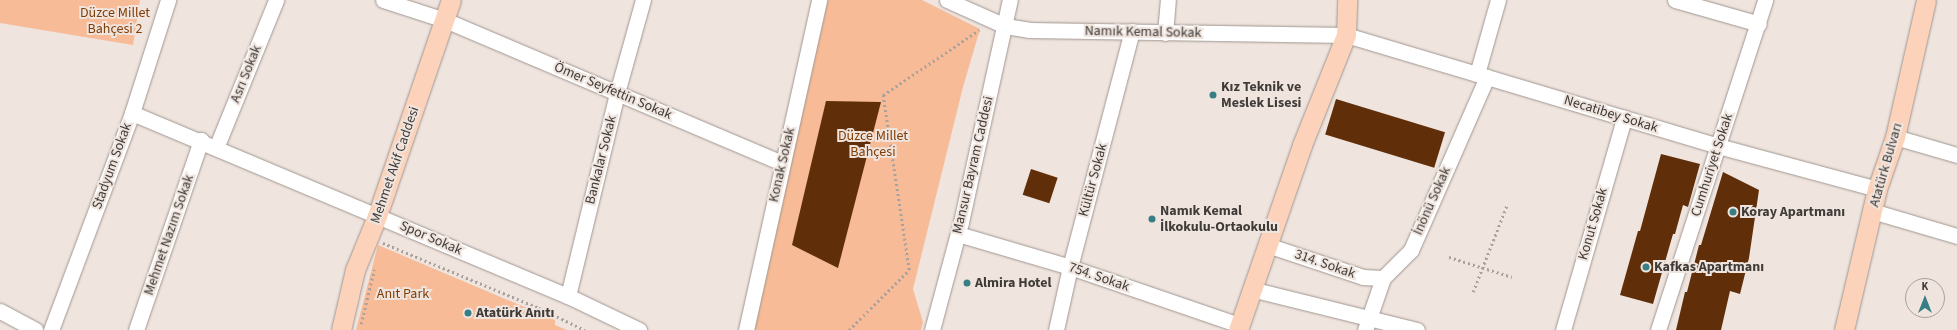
<!DOCTYPE html>
<meta charset="utf-8">
<style>
body{margin:0}
#map{position:relative;width:1957px;height:330px;overflow:hidden;background:#efe4de;font-family:"Source Sans 3",sans-serif}
div>[style]{position:absolute}
.green>*{inset:0;background:#f7bb97}
.building>*{inset:0;background:#602f0a;transform-origin:0 0}
.path>*{height:2.5px;margin-top:-1.25px;transform-origin:0;background:repeating-linear-gradient(90deg,#a9a19c 0 2px,transparent 0 5px)}
.roads{filter:drop-shadow(0 0 1px #a09690) drop-shadow(0 0 1px #a09690)}
.minor>*{height:15px;margin:-7.5px;padding:0 7.5px;transform-origin:7.5px;border-radius:7.5px;background:#fff}
.major>*{height:19px;margin:-9.5px;padding:0 9.5px;transform-origin:9.5px;border-radius:9.5px;background:#fcd3ba}
.dots>*{width:11px;height:11px;translate:-50% -50%;box-sizing:border-box;border:2px solid #efe4de;border-radius:50%}
span{translate:-50% -50%;white-space:nowrap;text-align:center;line-height:1.15;-webkit-text-stroke:4px #efe4de;paint-order:stroke}
.park-label{font-size:14px;color:#803e07}
.street-label{font-size:14px;color:#3f3b38}
.poi-label{font-size:14px;color:#3f3b38;font-weight:700}
.left{translate:0 -50%;text-align:left}
.north{position:absolute;left:1905px;top:278px;width:40px;height:40px;box-sizing:border-box;background:#efe4de;border:1px solid #a9a09c;border-radius:50%;rotate:0deg;font-size:11px;font-weight:700;line-height:16px;text-align:center;color:#3f3b38}
.north::after{content:'';display:block;margin:auto;width:14px;height:18px;background:#377f85;clip-path:polygon(50% 0,100% 100%,50% 72%,0 100%)}
</style>
<div id="map">
<div class="green">
<div style="clip-path:polygon(0 0,140px 0,133px 45px,0 23px)"></div>
<div style="clip-path:polygon(828px 0,922px 0,980px 29px,963px 87px,913px 289px,923px 322px,921px 330px,751px 330px,783px 197px)"></div>
<div style="clip-path:polygon(378px 245px,555px 320px,555px 325px,567px 330px,356px 330px)"></div>
</div>
<div class="building">
<div style="left:1336px;top:99px;width:114px;height:37px;rotate:17deg"></div>
<div style="clip-path:polygon(826px 101px,881px 102px,838px 268px,792px 245px)"></div>
<div style="clip-path:polygon(1661px 154px,1700px 164px,1688px 207px,1683px 205px,1675px 234px,1673px 234px,1653px 304px,1620px 295px,1638px 231px,1640px 231px)"></div>
<div style="left:1031px;top:169px;width:28px;height:27px;rotate:18deg"></div>
<div style="clip-path:polygon(1723px 172px,1759px 190px,1749px 258px,1740px 294px,1730px 291px,1721px 330px,1676px 330px,1685px 292px,1687px 292px,1699px 245px,1701px 245px)"></div>
</div>
<div class="path">
<div style="left:383px;top:243px;width:169px;rotate:22.6deg"></div>
<div style="left:539px;top:308px;width:51px;rotate:25.6deg"></div>
<div style="left:1449px;top:257px;width:66px;rotate:17.6deg"></div>
<div style="left:1473px;top:292px;width:93px;rotate:-68.7deg"></div>
<div style="left:361px;top:324px;width:56px;rotate:-76.5deg"></div>
<div style="left:849px;top:330px;width:85px;rotate:-45deg"></div>
<div style="left:909px;top:270px;width:177px;rotate:-98.5deg"></div>
<div style="left:883px;top:95px;width:116px;rotate:-34.1deg"></div>
</div>
<div class="roads">
<div class="minor">
<div style="left:383px;top:0;width:65px;rotate:17.9deg"></div>
<div style="left:445px;top:20px;width:366px;rotate:23deg"></div>
<div style="left:947px;top:0;width:64px;rotate:24.1deg"></div>
<div style="left:1005px;top:26px;width:24px;rotate:9deg"></div>
<div style="left:1029px;top:30px;width:317px;rotate:0.9deg"></div>
<div style="left:1346px;top:35px;width:388px;rotate:16.6deg"></div>
<div style="left:1718px;top:146px;width:165px;rotate:15.1deg"></div>
<div style="left:1675px;top:0;width:87px;rotate:15.9deg"></div>
<div style="left:1165px;top:33px;width:33px;rotate:-85deg"></div>
<div style="left:1477px;top:74px;width:77px;rotate:-74.2deg"></div>
<div style="left:132px;top:113px;width:473px;rotate:22.8deg"></div>
<div style="left:568px;top:296px;width:79px;rotate:25.6deg"></div>
<div style="left:1895px;top:137px;width:65px;rotate:16.2deg"></div>
<div style="left:216px;top:148px;width:160px;rotate:-67.9deg"></div>
<div style="left:1872px;top:211px;width:89px;rotate:16.4deg"></div>
<div style="left:958px;top:234px;width:117px;rotate:16.4deg"></div>
<div style="left:1070px;top:267px;width:179px;rotate:18.9deg"></div>
<div style="left:1267px;top:245px;width:101px;rotate:18.4deg"></div>
<div style="left:1363px;top:277px;width:20px;rotate:3deg"></div>
<div style="left:1251px;top:289px;width:171px;rotate:13.9deg"></div>
<div style="left:568px;top:296px;width:209px;rotate:-76.4deg"></div>
<div style="left:617px;top:93px;width:97px;rotate:-74.4deg"></div>
<div style="left:0;top:311px;width:40px;rotate:28deg"></div>
<div style="left:51px;top:330px;width:232px;rotate:-69.5deg"></div>
<div style="left:132px;top:113px;width:119px;rotate:-72.3deg"></div>
<div style="left:136px;top:330px;width:201px;rotate:-71.1deg"></div>
<div style="left:746px;top:330px;width:338px;rotate:-77.5deg"></div>
<div style="left:932px;top:330px;width:112px;rotate:-75deg"></div>
<div style="left:961px;top:222px;width:227px;rotate:-77.6deg"></div>
<div style="left:1056px;top:330px;width:65px;rotate:-77.5deg"></div>
<div style="left:1070px;top:267px;width:244px;rotate:-75.3deg"></div>
<div style="left:1365px;top:330px;width:55px;rotate:-70.9deg"></div>
<div style="left:1383px;top:278px;width:40px;rotate:-45deg"></div>
<div style="left:1411px;top:250px;width:189px;rotate:-66.3deg"></div>
<div style="left:1563px;top:330px;width:221px;rotate:-73.9deg"></div>
<div style="left:1658px;top:330px;width:347px;rotate:-72deg"></div>
</div>
<div class="major">
<div style="left:341px;top:330px;width:62px;rotate:-76.9deg"></div>
<div style="left:355px;top:270px;width:58px;rotate:-67.8deg"></div>
<div style="left:377px;top:216px;width:228px;rotate:-71.1deg"></div>
<div style="left:1238px;top:330px;width:196px;rotate:-70.9deg"></div>
<div style="left:1302px;top:145px;width:118px;rotate:-68.2deg"></div>
<div style="left:1346px;top:35px;width:35px;rotate:-88deg"></div>
<div style="left:1844px;top:330px;width:145px;rotate:-76.8deg"></div>
<div style="left:1877px;top:189px;width:55px;rotate:-70.9deg"></div>
<div style="left:1895px;top:137px;width:140px;rotate:-77.2deg"></div>
</div>
</div>
<div class="dots">
<div style="left:1213px;top:95px;background:#377f85"></div>
<div style="left:1733px;top:212px;background:#377f85"></div>
<div style="left:1152px;top:219px;background:#377f85"></div>
<div style="left:1646px;top:267px;background:#377f85"></div>
<div style="left:967px;top:283px;background:#377f85"></div>
<div style="left:468px;top:313px;background:#377f85"></div>
</div>
<div class="park-label">
<span style="left:115px;top:21px">Düzce Millet<br>Bahçesi 2</span>
<span style="left:873px;top:144px">Düzce Millet<br>Bahçesi</span>
<span style="left:403px;top:294px">Anıt Park</span>
</div>
<div class="street-label">
<span style="left:1143px;top:32px;rotate:1deg">Namık Kemal Sokak</span>
<span style="left:246px;top:74px;rotate:-68deg">Asrı Sokak</span>
<span style="left:613px;top:91px;rotate:23deg">Ömer Seyfettin Sokak</span>
<span style="left:1611px;top:114px;rotate:17deg">Necatibey Sokak</span>
<span style="left:601px;top:160px;rotate:-76deg">Bankalar Sokak</span>
<span style="left:395px;top:165px;rotate:-71deg">Mehmet Akif Caddesi</span>
<span style="left:782px;top:165px;rotate:-77deg">Konak Sokak</span>
<span style="left:973px;top:165px;rotate:-77deg">Mansur Bayram Caddesi</span>
<span style="left:1712px;top:165px;rotate:-72deg">Cumhuriyet Sokak</span>
<span style="left:1886px;top:165px;rotate:-74deg">Atatürk Bulvarı</span>
<span style="left:112px;top:166px;rotate:-70deg">Stadyum Sokak</span>
<span style="left:1093px;top:180px;rotate:-75deg">Kültür Sokak</span>
<span style="left:1432px;top:201px;rotate:-66deg">İnönü Sokak</span>
<span style="left:1593px;top:224px;rotate:-74deg">Konut Sokak</span>
<span style="left:169px;top:235px;rotate:-71deg">Mehmet Nazım Sokak</span>
<span style="left:431px;top:238px;rotate:23deg">Spor Sokak</span>
<span style="left:1325px;top:264px;rotate:19deg">314. Sokak</span>
<span style="left:1099px;top:277px;rotate:19deg">754. Sokak</span>
</div>
<div class="poi-label">
<span class="left" style="left:1221px;top:95px">Kız Teknik ve<br>Meslek Lisesi</span>
<span class="left" style="left:1160px;top:219px">Namık Kemal<br>İlkokulu-Ortaokulu</span>
<span class="left" style="left:1741px;top:212px">Koray Apartmanı</span>
<span class="left" style="left:1654px;top:267px">Kafkas Apartmanı</span>
<span class="left" style="left:975px;top:283px">Almira Hotel</span>
<span class="left" style="left:476px;top:313px">Atatürk Anıtı</span>
</div>
<div class="north">K</div>
</div>
